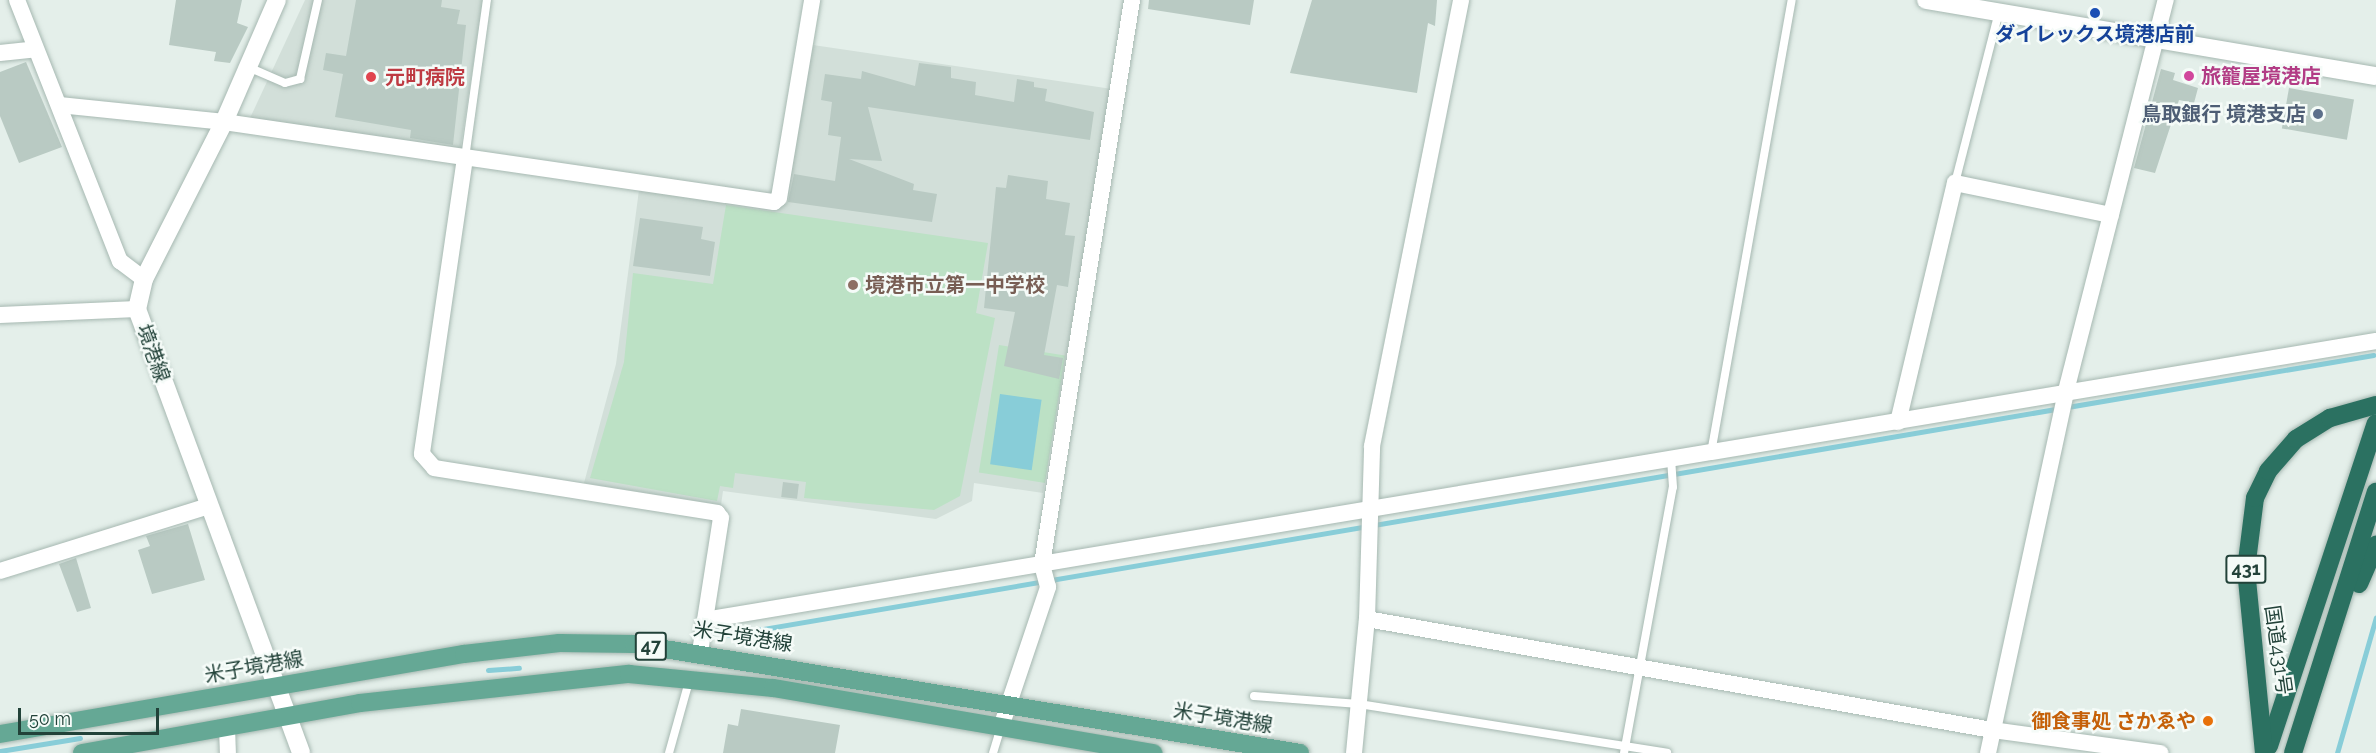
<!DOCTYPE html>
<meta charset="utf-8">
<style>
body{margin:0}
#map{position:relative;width:2376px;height:753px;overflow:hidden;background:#e4efea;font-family:Raleway,"Noto Sans JP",sans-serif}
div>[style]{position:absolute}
.built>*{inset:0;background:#d2dfd9}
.green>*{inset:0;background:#bce1c5;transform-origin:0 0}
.water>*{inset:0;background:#88cdd8;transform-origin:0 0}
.stream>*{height:5px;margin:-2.5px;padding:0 2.5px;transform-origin:2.5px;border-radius:2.5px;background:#88cdd8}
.building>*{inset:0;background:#b9cac3;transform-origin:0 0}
.roads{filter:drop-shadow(0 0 2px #a6b8b1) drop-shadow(0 0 2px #a6b8b1)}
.lane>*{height:8px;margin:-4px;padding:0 4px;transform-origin:4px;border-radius:4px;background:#fff}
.street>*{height:16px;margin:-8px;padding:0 8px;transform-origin:8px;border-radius:8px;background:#fff}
.secondary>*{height:18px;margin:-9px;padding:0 9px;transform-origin:9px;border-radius:9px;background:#fff}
.primary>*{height:18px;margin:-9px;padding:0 9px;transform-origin:9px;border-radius:9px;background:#65a895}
.highway>*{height:18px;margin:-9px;padding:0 9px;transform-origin:9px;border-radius:9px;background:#2b7161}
.dots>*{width:16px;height:16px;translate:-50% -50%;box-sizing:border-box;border:3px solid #f5fbf8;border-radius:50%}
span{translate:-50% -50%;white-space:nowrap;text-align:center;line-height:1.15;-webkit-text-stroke:5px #f5fbf8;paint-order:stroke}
.shield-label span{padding:2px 4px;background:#f5fbf8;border:2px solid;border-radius:4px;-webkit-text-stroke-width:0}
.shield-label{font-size:18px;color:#224239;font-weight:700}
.transit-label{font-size:20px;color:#164399;font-weight:700}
.hotel-label{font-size:20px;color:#b23c85;font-weight:700}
.left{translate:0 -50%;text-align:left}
.health-label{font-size:20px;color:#be3a42;font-weight:700}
.service-label{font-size:20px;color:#4e5e75;font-weight:700}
.right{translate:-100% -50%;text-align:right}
.education-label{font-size:20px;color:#785e54;font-weight:700}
.street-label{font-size:20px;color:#224239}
.food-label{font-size:20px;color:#c56008;font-weight:700}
.scale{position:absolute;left:18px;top:708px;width:141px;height:27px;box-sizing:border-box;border:3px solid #224239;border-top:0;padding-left:8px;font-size:18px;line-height:21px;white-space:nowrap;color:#224239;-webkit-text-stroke:4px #f5fbf8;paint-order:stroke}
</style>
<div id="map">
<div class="built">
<div style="clip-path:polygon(305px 0,483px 0,460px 151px,250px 118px)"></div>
<div style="clip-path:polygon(813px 45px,1112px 89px,1043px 493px,974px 483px,972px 501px,936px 519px,723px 491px,721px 505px,584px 483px,616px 364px,639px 190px,781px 206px,804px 58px,811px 57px)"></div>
</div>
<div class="green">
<div style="clip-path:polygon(726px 205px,988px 243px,976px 313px,995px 318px,960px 496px,934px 510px,804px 498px,806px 482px,735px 473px,733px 488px,720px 486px,717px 501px,590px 478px,624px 362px,633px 273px,713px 284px)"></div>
<div style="left:999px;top:345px;width:67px;height:129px;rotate:9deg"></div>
</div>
<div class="water">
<div style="left:1000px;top:394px;width:42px;height:71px;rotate:8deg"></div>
</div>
<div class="stream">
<div style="left:728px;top:635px;width:1669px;rotate:-9.66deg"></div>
<div style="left:488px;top:670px;width:31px;rotate:-4deg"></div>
<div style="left:0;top:751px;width:81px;rotate:-9.2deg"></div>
<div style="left:2337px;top:753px;width:141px;rotate:-74deg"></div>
</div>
<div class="building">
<div style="clip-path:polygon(176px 0,242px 0,237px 23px,248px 27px,230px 63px,214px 61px,216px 52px,169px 45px)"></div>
<div style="clip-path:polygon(356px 0,442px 0,441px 7px,460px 10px,457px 24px,466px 25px,453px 145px,410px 138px,411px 130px,335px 117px,343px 74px,323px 70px,326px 53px,346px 56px)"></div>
<div style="clip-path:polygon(1149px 0,1254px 0,1250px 25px,1148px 9px)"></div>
<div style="clip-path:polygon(1312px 0,1437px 0,1435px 26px,1428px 23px,1417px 93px,1290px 73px)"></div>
<div style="clip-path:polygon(26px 62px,62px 147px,19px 163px,0 116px,0 72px)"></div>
<div style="clip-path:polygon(919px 63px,951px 67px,951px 78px,976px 82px,975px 95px,1014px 102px,1017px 79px,1034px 82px,1034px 87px,1047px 89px,1045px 101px,1094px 112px,1090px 140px,868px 107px,882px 161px,849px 159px,914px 184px,913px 190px,937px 194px,932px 222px,788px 202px,794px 174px,835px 181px,841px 137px,828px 135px,832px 102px,821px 100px,825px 74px,861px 79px,862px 71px,915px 86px)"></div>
<div style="clip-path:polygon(2161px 69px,2175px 73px,2173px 80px,2198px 88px,2194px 103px,2179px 100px,2155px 173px,2134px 168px)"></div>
<div style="left:2289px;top:88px;width:66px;height:41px;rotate:10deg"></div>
<div style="clip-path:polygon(1008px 175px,1048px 181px,1046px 199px,1070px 203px,1065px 235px,1075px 236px,1068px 287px,1057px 285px,1044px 355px,1063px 358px,1059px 379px,1004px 366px,1015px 312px,984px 308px,996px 187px,1006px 188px)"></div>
<div style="clip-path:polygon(640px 218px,703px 227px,701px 239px,715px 242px,710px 276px,633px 266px)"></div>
<div style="left:783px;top:482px;width:16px;height:15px;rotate:7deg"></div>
<div style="clip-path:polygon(188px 524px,205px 580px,152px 594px,138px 550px,150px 546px,146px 536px)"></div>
<div style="clip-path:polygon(76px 558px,91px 608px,77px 612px,59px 564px)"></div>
<div style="clip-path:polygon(741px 709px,840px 725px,835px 753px,723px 753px,728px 724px,738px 726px)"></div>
</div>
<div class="roads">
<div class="lane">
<div style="left:248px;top:67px;width:40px;rotate:23.4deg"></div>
<div style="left:285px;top:83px;width:16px;rotate:-15deg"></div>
<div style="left:300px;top:79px;width:81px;rotate:-77.2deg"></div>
<div style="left:465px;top:158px;width:160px;rotate:-82.1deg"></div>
<div style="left:1955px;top:183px;width:177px;rotate:-75.6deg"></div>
<div style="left:1711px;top:453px;width:460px;rotate:-79.9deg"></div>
<div style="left:1254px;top:696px;width:105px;rotate:4.4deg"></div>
<div style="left:1359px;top:704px;width:312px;rotate:9deg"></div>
<div style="left:669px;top:753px;width:78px;rotate:-74.4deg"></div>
<div style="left:993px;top:753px;width:27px;rotate:-73deg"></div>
<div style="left:1624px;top:753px;width:270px;rotate:-79.6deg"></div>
<div style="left:1673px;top:487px;width:27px;rotate:-94deg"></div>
</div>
<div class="street">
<div style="left:17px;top:0;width:281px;rotate:68.5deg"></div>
<div style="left:120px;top:261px;width:30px;rotate:37deg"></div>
<div style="left:0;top:53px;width:36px;rotate:-6deg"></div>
<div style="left:60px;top:105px;width:165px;rotate:5.9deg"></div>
<div style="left:224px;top:122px;width:556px;rotate:8.28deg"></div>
<div style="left:774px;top:202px;width:6px;rotate:-39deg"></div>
<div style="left:779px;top:198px;width:201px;rotate:-80.5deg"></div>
<div style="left:465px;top:158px;width:299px;rotate:98.3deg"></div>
<div style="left:422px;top:454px;width:18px;rotate:49deg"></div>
<div style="left:434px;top:468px;width:287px;rotate:9deg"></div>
<div style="left:717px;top:513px;width:6px;rotate:51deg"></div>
<div style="left:721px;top:518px;width:136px;rotate:98.9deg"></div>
<div style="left:0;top:315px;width:137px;rotate:-2.5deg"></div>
<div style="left:1898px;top:422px;width:246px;rotate:-76.6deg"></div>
<div style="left:1955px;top:183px;width:159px;rotate:11.6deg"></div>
<div style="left:0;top:571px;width:219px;rotate:-17.3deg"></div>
<div style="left:1367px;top:619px;width:635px;rotate:10.07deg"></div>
<div style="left:1992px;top:730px;width:170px;rotate:7.8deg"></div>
<div style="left:705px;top:620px;width:1694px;rotate:-9.48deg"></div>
<div style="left:227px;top:727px;width:26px;rotate:88deg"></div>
<div style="left:1001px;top:727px;width:148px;rotate:-71.4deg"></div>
<div style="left:1048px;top:587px;width:24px;rotate:-105deg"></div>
<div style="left:1042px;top:564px;width:571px;rotate:-80.93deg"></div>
<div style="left:1354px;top:753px;width:135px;rotate:-84.5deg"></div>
<div style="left:1367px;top:619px;width:173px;rotate:-88.3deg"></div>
<div style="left:1372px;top:446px;width:455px;rotate:-78.7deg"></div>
<div style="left:1988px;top:753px;width:370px;rotate:-77.8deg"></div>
<div style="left:2066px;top:391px;width:404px;rotate:-75.7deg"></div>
</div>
<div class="secondary">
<div style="left:277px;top:0;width:133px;rotate:113.5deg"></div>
<div style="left:224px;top:122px;width:176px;rotate:117deg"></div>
<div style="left:144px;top:279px;width:31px;rotate:103deg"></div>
<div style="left:137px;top:309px;width:473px;rotate:69.7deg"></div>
<div style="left:1926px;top:0;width:456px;rotate:9.6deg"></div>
</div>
<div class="primary">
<div style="left:0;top:734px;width:471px;rotate:-9.8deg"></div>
<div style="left:464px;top:654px;width:96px;rotate:-6.6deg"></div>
<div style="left:559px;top:643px;width:75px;rotate:0.8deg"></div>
<div style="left:634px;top:644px;width:675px;rotate:9.29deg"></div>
<div style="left:82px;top:753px;width:282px;rotate:-10.2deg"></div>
<div style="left:360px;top:703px;width:271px;rotate:-6.2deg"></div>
<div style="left:629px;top:674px;width:145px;rotate:5.6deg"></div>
<div style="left:773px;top:688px;width:386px;rotate:9.7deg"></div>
</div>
<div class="highway">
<div style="left:2359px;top:584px;width:43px;rotate:-66.4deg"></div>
<div style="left:2269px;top:746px;width:340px;rotate:-71.7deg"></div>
<div style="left:2264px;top:753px;width:185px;rotate:-95.6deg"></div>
<div style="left:2246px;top:569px;width:72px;rotate:-82.8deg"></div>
<div style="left:2255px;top:498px;width:30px;rotate:-64deg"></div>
<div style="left:2268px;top:471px;width:43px;rotate:-48.8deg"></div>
<div style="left:2296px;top:439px;width:40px;rotate:-32deg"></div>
<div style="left:2330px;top:418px;width:48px;rotate:-15.8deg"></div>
<div style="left:2293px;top:753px;width:274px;rotate:-72.4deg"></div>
</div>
</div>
<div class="dots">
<div style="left:2095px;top:13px;background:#1a4fb4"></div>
<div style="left:2189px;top:76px;background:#d1479c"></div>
<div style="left:371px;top:77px;background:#e0444e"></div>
<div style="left:2318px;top:114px;background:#5c6f8a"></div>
<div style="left:853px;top:285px;background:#8d6e63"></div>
<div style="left:2208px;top:721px;background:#e8710a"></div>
</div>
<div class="shield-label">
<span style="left:2246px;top:569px">431</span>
<span style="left:651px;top:646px">47</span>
</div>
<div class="transit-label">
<span style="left:2095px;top:34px">ダイレックス境港店前</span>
</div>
<div class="hotel-label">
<span class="left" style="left:2201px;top:76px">旅籠屋境港店</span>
</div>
<div class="health-label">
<span class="left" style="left:385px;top:77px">元町病院</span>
</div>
<div class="service-label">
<span class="right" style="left:2306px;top:114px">鳥取銀行 境港支店</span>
</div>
<div class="education-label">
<span class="left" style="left:865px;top:285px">境港市立第一中学校</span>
</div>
<div class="street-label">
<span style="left:153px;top:353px;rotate:70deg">境港線</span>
<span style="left:743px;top:637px;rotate:9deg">米子境港線</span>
<span style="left:2278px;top:650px;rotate:82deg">国道431号</span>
<span style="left:254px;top:667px;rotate:-10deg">米子境港線</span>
<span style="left:1223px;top:718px;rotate:9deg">米子境港線</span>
</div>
<div class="food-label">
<span class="right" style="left:2196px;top:721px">御食事処 さかゑや</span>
</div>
<div class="scale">50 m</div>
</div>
